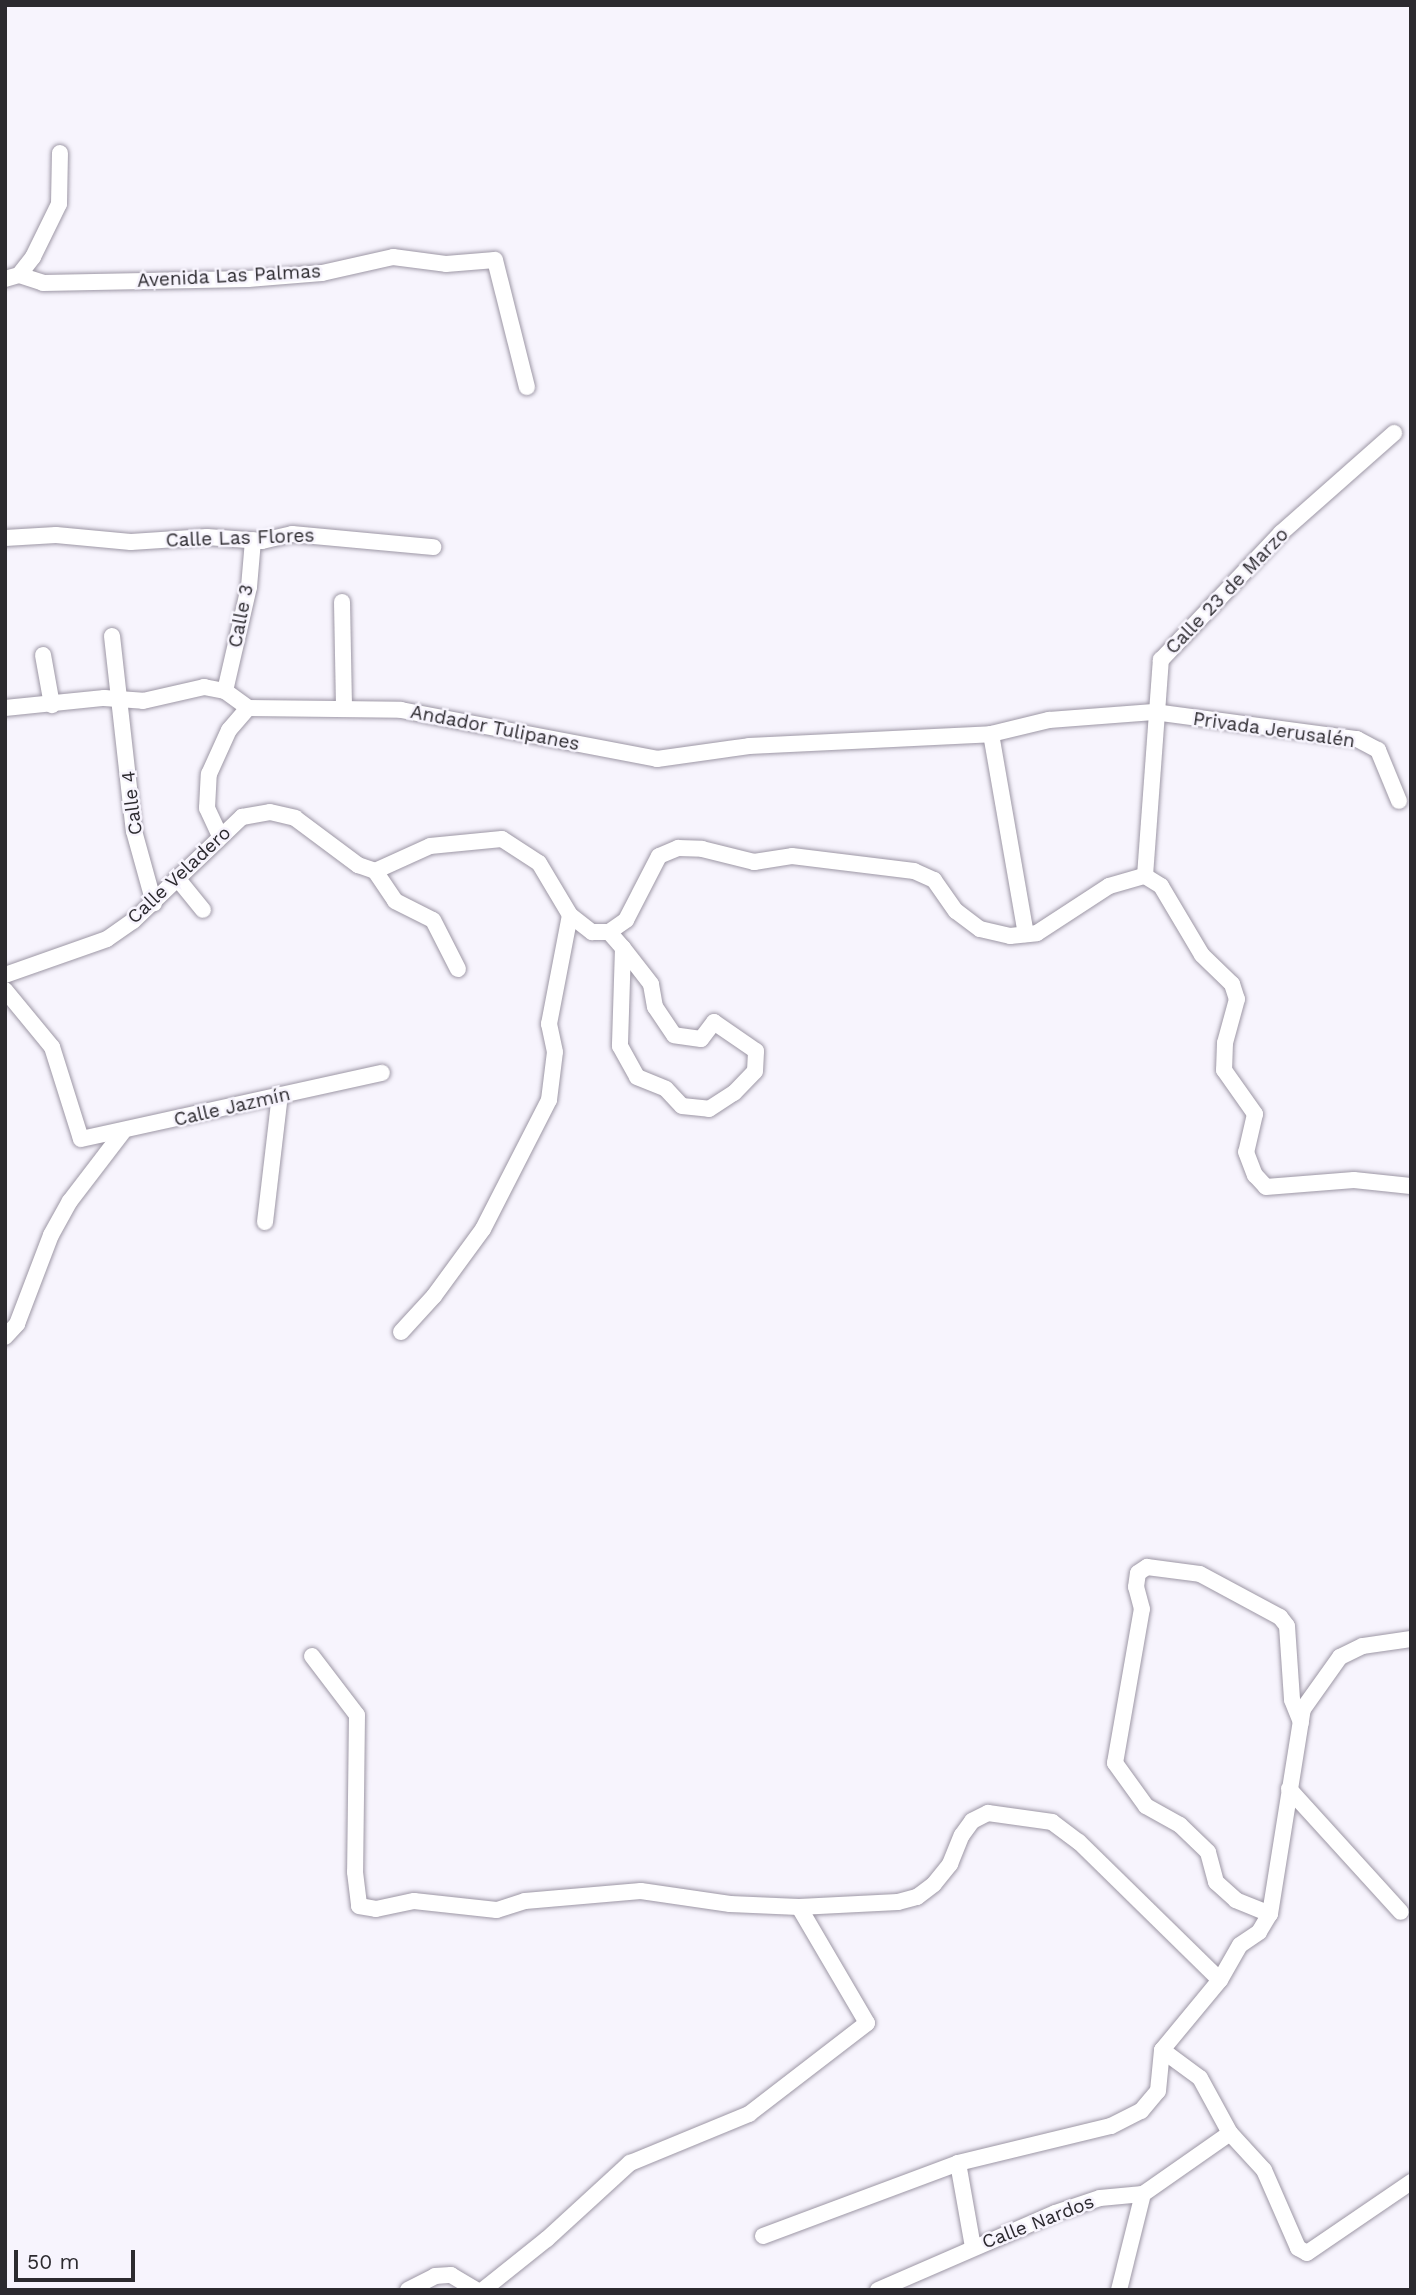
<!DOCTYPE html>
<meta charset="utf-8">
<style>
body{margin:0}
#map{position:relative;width:1416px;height:2295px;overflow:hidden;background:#f7f4fd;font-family:"Work Sans",sans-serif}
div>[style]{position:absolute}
.roads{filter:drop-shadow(0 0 2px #9d97a5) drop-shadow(0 0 2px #9d97a5)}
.street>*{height:16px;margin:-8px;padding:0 8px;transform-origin:8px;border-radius:8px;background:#fff}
span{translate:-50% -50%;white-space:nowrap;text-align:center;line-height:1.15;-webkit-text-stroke:5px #f7f4fd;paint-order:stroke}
.street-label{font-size:19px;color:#2c2a2f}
.frame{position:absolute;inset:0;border:7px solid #2c2a2f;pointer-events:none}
.scale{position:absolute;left:14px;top:2250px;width:121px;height:32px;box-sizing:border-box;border:4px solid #2c2a2f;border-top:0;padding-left:9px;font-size:21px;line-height:24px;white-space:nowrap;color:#2c2a2f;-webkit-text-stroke:5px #f7f4fd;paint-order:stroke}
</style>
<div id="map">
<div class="roads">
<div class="street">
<div style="left:19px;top:275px;width:23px;rotate:-52deg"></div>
<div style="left:33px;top:257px;width:59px;rotate:-63.9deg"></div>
<div style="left:59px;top:204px;width:51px;rotate:-88.9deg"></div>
<div style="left:5px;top:279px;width:15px;rotate:-16deg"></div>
<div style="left:19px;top:275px;width:25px;rotate:18deg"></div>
<div style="left:43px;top:283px;width:205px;rotate:-1.1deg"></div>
<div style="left:248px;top:279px;width:74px;rotate:-4.6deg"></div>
<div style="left:322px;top:273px;width:73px;rotate:-12.7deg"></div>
<div style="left:393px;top:257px;width:53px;rotate:7.5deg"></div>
<div style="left:446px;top:264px;width:49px;rotate:-4.7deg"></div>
<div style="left:495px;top:260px;width:131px;rotate:75.9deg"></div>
<div style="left:5px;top:538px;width:51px;rotate:-3.4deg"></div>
<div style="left:56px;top:535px;width:75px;rotate:5.3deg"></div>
<div style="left:131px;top:542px;width:76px;rotate:-3.8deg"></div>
<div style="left:207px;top:537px;width:55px;rotate:4.2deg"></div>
<div style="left:262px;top:541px;width:31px;rotate:-13deg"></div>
<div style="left:292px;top:534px;width:142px;rotate:5.3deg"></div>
<div style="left:342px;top:602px;width:106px;rotate:88.9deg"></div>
<div style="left:112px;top:636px;width:196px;rotate:83.6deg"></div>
<div style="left:134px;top:831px;width:75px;rotate:74.5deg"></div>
<div style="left:43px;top:655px;width:51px;rotate:79.8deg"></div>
<div style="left:225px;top:691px;width:107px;rotate:-77deg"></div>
<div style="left:249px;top:587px;width:47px;rotate:-85.1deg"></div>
<div style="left:5px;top:708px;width:100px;rotate:-5.8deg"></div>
<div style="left:104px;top:698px;width:39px;rotate:4deg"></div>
<div style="left:143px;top:701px;width:63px;rotate:-12.9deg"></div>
<div style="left:204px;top:687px;width:21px;rotate:11deg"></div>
<div style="left:225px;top:691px;width:29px;rotate:36deg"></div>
<div style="left:248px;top:708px;width:153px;rotate:0.7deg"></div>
<div style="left:401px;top:710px;width:261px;rotate:10.8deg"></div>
<div style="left:657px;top:759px;width:93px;rotate:-8deg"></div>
<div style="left:749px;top:746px;width:242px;rotate:-2.8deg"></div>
<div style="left:991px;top:734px;width:60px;rotate:-13.6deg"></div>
<div style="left:1049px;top:720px;width:105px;rotate:-4.4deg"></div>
<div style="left:1154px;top:712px;width:205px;rotate:7.6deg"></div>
<div style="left:1357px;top:739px;width:24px;rotate:28deg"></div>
<div style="left:1378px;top:750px;width:55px;rotate:67.6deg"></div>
<div style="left:991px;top:734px;width:203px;rotate:80.1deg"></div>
<div style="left:220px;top:836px;width:31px;rotate:-115deg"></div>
<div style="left:207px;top:808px;width:34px;rotate:-87deg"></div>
<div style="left:209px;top:774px;width:48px;rotate:-65.6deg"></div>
<div style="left:229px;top:730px;width:29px;rotate:-49deg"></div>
<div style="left:375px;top:871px;width:36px;rotate:56deg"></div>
<div style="left:395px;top:901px;width:42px;rotate:26.6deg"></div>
<div style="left:433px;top:920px;width:55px;rotate:63deg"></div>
<div style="left:1145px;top:876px;width:217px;rotate:-85.8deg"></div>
<div style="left:1161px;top:660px;width:175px;rotate:-46.6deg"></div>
<div style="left:1281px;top:533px;width:151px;rotate:-41.5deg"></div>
<div style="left:177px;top:878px;width:41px;rotate:50.9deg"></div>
<div style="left:609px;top:932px;width:21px;rotate:49deg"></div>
<div style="left:623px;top:948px;width:98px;rotate:91.8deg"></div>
<div style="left:620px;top:1046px;width:35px;rotate:61deg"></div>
<div style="left:637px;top:1077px;width:31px;rotate:22deg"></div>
<div style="left:666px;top:1089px;width:23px;rotate:47deg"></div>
<div style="left:682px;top:1106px;width:27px;rotate:6deg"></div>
<div style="left:709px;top:1109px;width:30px;rotate:-33deg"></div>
<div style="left:734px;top:1093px;width:30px;rotate:-46deg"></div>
<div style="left:755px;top:1071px;width:20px;rotate:-87deg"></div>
<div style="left:756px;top:1051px;width:51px;rotate:-145.4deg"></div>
<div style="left:714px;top:1022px;width:21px;rotate:127deg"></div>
<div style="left:701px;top:1039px;width:27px;rotate:-172deg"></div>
<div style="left:674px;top:1035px;width:34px;rotate:-124deg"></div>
<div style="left:655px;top:1007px;width:23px;rotate:-100deg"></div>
<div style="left:651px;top:984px;width:46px;rotate:-127.9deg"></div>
<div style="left:5px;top:975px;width:108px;rotate:-19.4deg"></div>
<div style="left:107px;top:939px;width:32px;rotate:-35deg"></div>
<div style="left:133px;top:921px;width:151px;rotate:-43.7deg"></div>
<div style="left:242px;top:817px;width:28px;rotate:-10deg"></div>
<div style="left:270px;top:812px;width:26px;rotate:13deg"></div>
<div style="left:295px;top:818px;width:79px;rotate:36.7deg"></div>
<div style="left:358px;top:865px;width:18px;rotate:19deg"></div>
<div style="left:375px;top:871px;width:60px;rotate:-24.4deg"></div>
<div style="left:430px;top:846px;width:72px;rotate:-5.6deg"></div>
<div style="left:502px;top:839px;width:44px;rotate:33deg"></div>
<div style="left:539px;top:863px;width:61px;rotate:59.2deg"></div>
<div style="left:570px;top:915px;width:28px;rotate:38deg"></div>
<div style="left:592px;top:932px;width:17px"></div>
<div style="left:609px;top:932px;width:21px;rotate:-35deg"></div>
<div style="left:626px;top:920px;width:72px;rotate:-62.7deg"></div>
<div style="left:659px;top:856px;width:21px;rotate:-23deg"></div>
<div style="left:678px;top:848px;width:24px;rotate:2deg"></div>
<div style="left:702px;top:849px;width:54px;rotate:14deg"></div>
<div style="left:754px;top:862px;width:38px;rotate:-9deg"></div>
<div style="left:792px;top:856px;width:123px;rotate:7deg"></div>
<div style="left:914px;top:871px;width:22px;rotate:24deg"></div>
<div style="left:934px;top:880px;width:38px;rotate:55deg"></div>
<div style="left:956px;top:911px;width:30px;rotate:37deg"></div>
<div style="left:980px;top:929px;width:31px;rotate:13deg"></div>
<div style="left:1010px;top:936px;width:27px;rotate:-6deg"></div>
<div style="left:1037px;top:933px;width:86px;rotate:-33.1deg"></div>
<div style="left:1109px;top:886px;width:37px;rotate:-16deg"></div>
<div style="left:1145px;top:876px;width:19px;rotate:32deg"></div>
<div style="left:1161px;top:886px;width:80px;rotate:59.3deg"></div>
<div style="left:1202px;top:955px;width:42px;rotate:44deg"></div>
<div style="left:1232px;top:984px;width:16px;rotate:72deg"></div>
<div style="left:1237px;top:999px;width:46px;rotate:105.3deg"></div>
<div style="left:1225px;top:1043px;width:27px;rotate:92deg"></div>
<div style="left:1224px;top:1070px;width:54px;rotate:54.8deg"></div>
<div style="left:1255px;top:1114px;width:39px;rotate:103deg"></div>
<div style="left:1246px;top:1152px;width:25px;rotate:69deg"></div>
<div style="left:1255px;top:1175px;width:16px;rotate:47deg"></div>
<div style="left:1266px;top:1187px;width:88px;rotate:-4.5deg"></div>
<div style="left:1354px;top:1180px;width:57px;rotate:6deg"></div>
<div style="left:5px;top:990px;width:74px;rotate:50.5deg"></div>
<div style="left:52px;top:1047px;width:96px;rotate:72.5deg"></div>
<div style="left:81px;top:1139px;width:308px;rotate:-12.4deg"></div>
<div style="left:265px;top:1222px;width:128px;rotate:-83.3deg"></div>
<div style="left:401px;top:1332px;width:49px;rotate:-47.5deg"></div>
<div style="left:434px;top:1296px;width:83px;rotate:-53.8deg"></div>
<div style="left:483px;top:1229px;width:145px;rotate:-62.9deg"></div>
<div style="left:549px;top:1100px;width:48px;rotate:-82.9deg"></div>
<div style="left:555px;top:1052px;width:29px;rotate:-102deg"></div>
<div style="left:549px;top:1024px;width:111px;rotate:-79.1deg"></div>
<div style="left:5px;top:1337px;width:18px;rotate:-47deg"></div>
<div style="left:17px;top:1324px;width:95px;rotate:-69.1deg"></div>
<div style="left:51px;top:1235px;width:39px;rotate:-61deg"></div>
<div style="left:70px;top:1201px;width:86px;rotate:-52.6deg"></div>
<div style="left:312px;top:1656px;width:74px;rotate:52.7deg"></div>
<div style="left:357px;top:1715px;width:157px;rotate:90.7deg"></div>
<div style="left:355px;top:1872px;width:34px;rotate:83deg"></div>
<div style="left:359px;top:1906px;width:17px;rotate:10deg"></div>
<div style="left:376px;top:1909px;width:39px;rotate:-12deg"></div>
<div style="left:414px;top:1901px;width:83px;rotate:6.2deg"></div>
<div style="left:497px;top:1910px;width:29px;rotate:-18deg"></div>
<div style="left:525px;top:1901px;width:116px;rotate:-4.9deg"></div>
<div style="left:641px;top:1891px;width:90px;rotate:8.3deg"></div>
<div style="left:730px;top:1904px;width:69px;rotate:2.5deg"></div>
<div style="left:799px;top:1907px;width:99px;rotate:-2.9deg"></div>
<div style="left:898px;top:1902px;width:20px;rotate:-15deg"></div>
<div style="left:917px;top:1897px;width:21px;rotate:-37deg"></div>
<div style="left:934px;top:1884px;width:26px;rotate:-51deg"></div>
<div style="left:950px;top:1864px;width:31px;rotate:-68deg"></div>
<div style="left:962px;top:1835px;width:17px;rotate:-54deg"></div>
<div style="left:972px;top:1821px;width:18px;rotate:-27deg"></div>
<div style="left:988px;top:1813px;width:65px;rotate:8deg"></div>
<div style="left:1052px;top:1822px;width:34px;rotate:37deg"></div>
<div style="left:1079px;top:1842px;width:197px;rotate:44.4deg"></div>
<div style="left:1289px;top:1789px;width:166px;rotate:47.7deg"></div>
<div style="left:1270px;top:1914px;width:37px;rotate:-158deg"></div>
<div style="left:1236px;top:1900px;width:27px;rotate:-138deg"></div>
<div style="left:1216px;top:1882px;width:31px;rotate:-105deg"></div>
<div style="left:1208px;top:1852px;width:39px;rotate:-136deg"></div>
<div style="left:1180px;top:1825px;width:39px;rotate:-151deg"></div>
<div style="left:1146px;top:1806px;width:53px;rotate:-125.8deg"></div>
<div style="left:1115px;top:1763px;width:156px;rotate:-80.1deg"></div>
<div style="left:1142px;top:1609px;width:23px;rotate:-105deg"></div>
<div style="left:1136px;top:1587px;width:14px;rotate:-82deg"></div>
<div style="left:1138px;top:1573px;width:11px;rotate:-34deg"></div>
<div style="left:1147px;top:1567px;width:53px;rotate:7.5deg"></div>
<div style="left:1200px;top:1574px;width:91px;rotate:28.3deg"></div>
<div style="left:1280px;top:1617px;width:11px;rotate:52deg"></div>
<div style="left:1287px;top:1626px;width:74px;rotate:86.1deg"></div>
<div style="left:1292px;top:1700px;width:24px;rotate:68deg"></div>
<div style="left:1162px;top:2050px;width:47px;rotate:36.4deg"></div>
<div style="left:1200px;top:2078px;width:63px;rotate:61.4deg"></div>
<div style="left:1230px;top:2133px;width:50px;rotate:47.4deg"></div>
<div style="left:1264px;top:2170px;width:85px;rotate:66.4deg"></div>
<div style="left:1298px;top:2248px;width:10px;rotate:29deg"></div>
<div style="left:1307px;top:2253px;width:126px;rotate:-34.3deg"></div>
<div style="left:958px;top:2163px;width:85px;rotate:79.9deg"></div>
<div style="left:763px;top:2236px;width:208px;rotate:-20.5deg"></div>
<div style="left:958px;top:2163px;width:157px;rotate:-13.6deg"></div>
<div style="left:1111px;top:2126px;width:34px;rotate:-27deg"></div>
<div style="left:1141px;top:2111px;width:26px;rotate:-50deg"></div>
<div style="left:1158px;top:2091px;width:41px;rotate:-84.4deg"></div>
<div style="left:1162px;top:2050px;width:91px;rotate:-50.4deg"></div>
<div style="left:1220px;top:1980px;width:40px;rotate:-60.3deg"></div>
<div style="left:1240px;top:1945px;width:23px;rotate:-34deg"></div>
<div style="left:1259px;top:1932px;width:21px;rotate:-59deg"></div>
<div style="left:1270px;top:1914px;width:208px;rotate:-80.9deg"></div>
<div style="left:1303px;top:1709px;width:64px;rotate:-54.6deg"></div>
<div style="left:1340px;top:1657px;width:25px;rotate:-26deg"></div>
<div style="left:1363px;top:1646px;width:49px;rotate:-8.3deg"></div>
<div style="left:408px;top:2290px;width:30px;rotate:-27deg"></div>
<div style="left:435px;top:2276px;width:16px;rotate:-4deg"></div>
<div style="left:451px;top:2275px;width:29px;rotate:31deg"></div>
<div style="left:483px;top:2290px;width:82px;rotate:-38.6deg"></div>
<div style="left:547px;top:2239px;width:113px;rotate:-42.5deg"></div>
<div style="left:630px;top:2163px;width:129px;rotate:-22.4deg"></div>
<div style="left:749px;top:2114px;width:149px;rotate:-37.6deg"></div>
<div style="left:867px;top:2023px;width:134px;rotate:-120.4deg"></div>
<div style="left:878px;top:2290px;width:193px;rotate:-23.5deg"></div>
<div style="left:1055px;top:2213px;width:47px;rotate:-18.4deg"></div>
<div style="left:1100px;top:2198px;width:43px;rotate:-5.3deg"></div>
<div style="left:1143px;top:2194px;width:106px;rotate:-35deg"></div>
<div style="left:1119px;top:2290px;width:99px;rotate:-76deg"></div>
</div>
</div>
<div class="street-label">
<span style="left:229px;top:276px;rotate:-3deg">Avenida Las Palmas</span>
<span style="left:240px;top:538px;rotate:-2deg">Calle Las Flores</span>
<span style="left:1227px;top:591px;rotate:-46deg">Calle 23 de Marzo</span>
<span style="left:241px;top:616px;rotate:-79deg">Calle 3</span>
<span style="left:495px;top:728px;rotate:11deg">Andador Tulipanes</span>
<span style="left:1274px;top:730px;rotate:8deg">Privada Jerusalén</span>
<span style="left:132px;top:803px;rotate:-97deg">Calle 4</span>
<span style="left:179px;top:875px;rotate:-43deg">Calle Veladero</span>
<span style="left:232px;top:1107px;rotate:-13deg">Calle Jazmín</span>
<span style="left:1038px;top:2222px;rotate:-21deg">Calle Nardos</span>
</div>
<div class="frame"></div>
<div class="scale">50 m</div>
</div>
